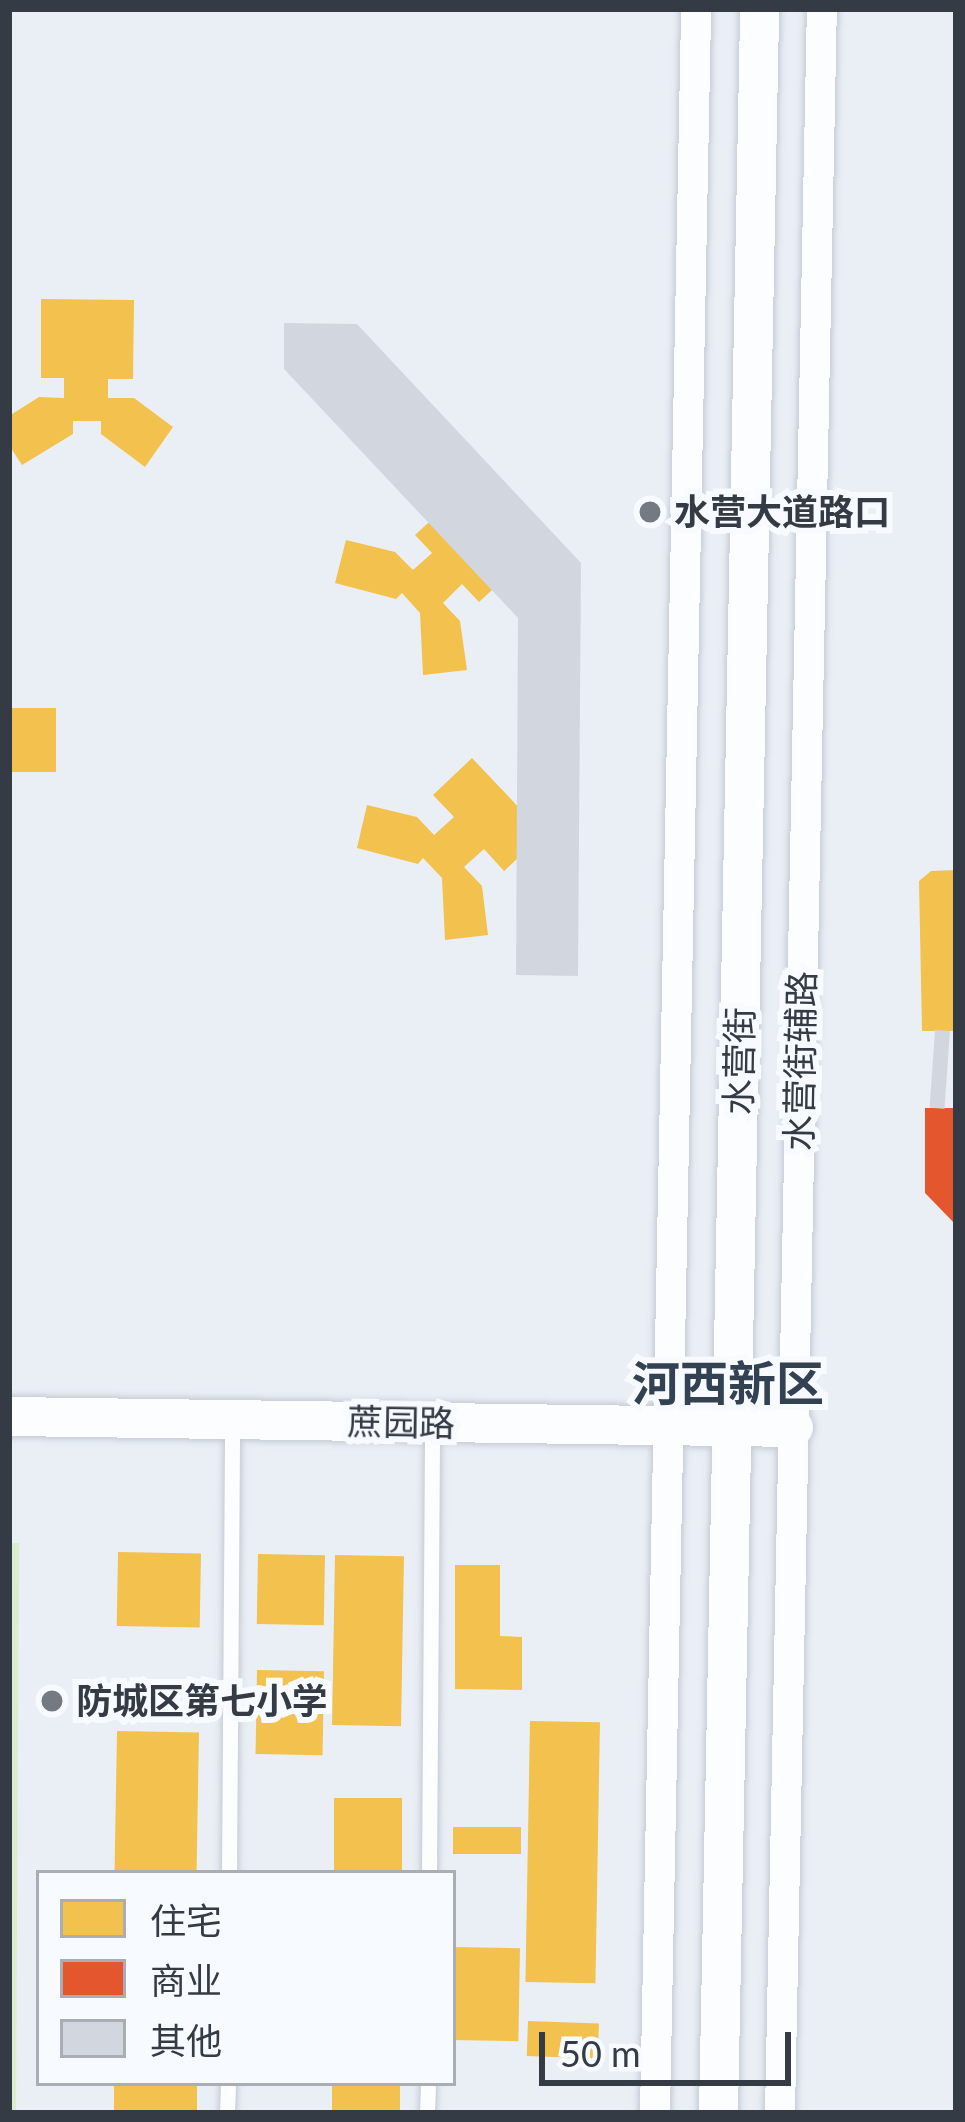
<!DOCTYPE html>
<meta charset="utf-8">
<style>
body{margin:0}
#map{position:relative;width:965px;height:2122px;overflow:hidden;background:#eaeff6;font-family:Lato,"Noto Sans SC",sans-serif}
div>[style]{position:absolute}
.green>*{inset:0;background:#dbedcd}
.homes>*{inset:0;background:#f2c14e;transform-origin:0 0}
.shops>*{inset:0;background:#e4572e}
.building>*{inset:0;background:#d2d7df;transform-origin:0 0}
.roads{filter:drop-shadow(0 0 3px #c5cbd3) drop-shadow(0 0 3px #c5cbd3)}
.service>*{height:15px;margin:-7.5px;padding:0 7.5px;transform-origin:7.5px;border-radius:7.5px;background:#fcfdfe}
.minor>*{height:30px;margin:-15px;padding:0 15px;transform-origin:15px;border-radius:15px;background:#fcfdfe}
.tertiary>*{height:39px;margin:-19.5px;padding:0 19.5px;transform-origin:19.5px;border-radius:19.5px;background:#fcfdfe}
.dots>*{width:33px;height:33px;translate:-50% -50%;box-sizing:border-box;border:6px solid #f7faff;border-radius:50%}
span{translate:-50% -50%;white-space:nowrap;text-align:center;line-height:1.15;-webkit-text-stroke:12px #f7faff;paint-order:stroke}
.poi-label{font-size:36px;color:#353b44;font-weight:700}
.left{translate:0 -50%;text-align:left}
.street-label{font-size:36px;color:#353b44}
.district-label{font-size:48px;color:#334153;font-weight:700}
.frame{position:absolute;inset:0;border:12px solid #353b44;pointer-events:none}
.legend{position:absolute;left:36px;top:1870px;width:420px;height:216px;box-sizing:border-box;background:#f7faff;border:3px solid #a9aeb4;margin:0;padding:15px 21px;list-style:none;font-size:36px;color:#353b44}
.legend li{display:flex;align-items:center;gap:24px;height:60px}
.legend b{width:60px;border:3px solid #a9aeb4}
.scale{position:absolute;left:539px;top:2032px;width:252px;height:54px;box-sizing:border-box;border:6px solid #353b44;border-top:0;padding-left:15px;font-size:36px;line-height:42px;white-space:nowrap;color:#353b44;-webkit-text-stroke:9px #f7faff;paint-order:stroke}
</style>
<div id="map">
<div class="green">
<div style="clip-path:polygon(9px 1543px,19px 1543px,16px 2113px,9px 2113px)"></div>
</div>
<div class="homes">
<div style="clip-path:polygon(41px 299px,134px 300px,133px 379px,108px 379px,108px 398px,134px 398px,173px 427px,145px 467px,101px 434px,101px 421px,73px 421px,73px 434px,22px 465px,9px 445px,9px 416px,39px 397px,64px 398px,64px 378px,41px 378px)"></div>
<div style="clip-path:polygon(454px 499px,517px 567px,479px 602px,462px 584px,443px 603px,460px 621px,467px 670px,423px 675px,420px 613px,402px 593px,396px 599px,335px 583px,346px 540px,395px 552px,413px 570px,432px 553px,415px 535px)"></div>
<div style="left:9px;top:708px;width:47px;height:64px"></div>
<div style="clip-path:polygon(472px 758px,544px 834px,504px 871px,484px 849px,464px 867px,482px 886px,488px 935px,445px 940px,442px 878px,423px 858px,418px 864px,357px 848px,367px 805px,417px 817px,434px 835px,454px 817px,433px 795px)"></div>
<div style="clip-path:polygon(956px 870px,956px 1031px,922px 1031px,919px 881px,931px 871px)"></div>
<div style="left:118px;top:1552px;width:83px;height:74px;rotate:1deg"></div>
<div style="left:258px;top:1554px;width:67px;height:70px;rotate:1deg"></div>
<div style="left:335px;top:1555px;width:69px;height:170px;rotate:1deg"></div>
<div style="clip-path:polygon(455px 1565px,500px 1565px,500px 1636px,522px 1637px,522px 1690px,455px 1689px)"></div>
<div style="left:257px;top:1670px;width:67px;height:84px;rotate:1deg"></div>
<div style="left:530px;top:1721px;width:70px;height:261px;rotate:1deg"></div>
<div style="left:117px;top:1731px;width:82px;height:142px;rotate:1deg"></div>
<div style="left:334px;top:1798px;width:68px;height:75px"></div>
<div style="left:453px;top:1827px;width:68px;height:27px"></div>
<div style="left:453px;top:1947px;width:67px;height:93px;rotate:1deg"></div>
<div style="left:528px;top:2021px;width:71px;height:35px;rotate:2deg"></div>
<div style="left:114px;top:2083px;width:83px;height:30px"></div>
<div style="left:332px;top:2083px;width:68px;height:28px"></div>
</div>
<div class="shops">
<div style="clip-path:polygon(925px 1108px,956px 1108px,956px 1225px,925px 1193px)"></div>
</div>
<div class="building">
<div style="clip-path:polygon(284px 323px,357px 324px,581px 563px,578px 976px,516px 975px,518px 618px,284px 369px)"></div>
<div style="left:935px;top:1030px;width:15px;height:78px;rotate:4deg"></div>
</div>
<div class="roads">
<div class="service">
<div style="left:229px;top:1873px;width:451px;rotate:-89.6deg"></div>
<div style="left:429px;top:1873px;width:448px;rotate:-89.6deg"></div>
<div style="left:227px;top:2113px;width:30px;rotate:-88deg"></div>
<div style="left:427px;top:2113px;width:30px;rotate:-88deg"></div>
</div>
<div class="minor">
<div style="left:655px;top:2113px;width:2104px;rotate:-88.88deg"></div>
<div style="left:780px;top:2113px;width:2104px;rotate:-88.86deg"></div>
</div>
<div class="tertiary">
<div style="left:9px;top:1416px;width:784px;rotate:0.8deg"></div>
<div style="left:718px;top:2113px;width:2104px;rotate:-88.88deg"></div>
</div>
</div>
<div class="dots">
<div style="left:650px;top:512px;background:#747a82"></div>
<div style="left:52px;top:1701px;background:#747a82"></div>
</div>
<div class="poi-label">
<span class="left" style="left:674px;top:512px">水营大道路口</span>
<span class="left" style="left:76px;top:1701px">防城区第七小学</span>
</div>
<div class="street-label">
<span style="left:739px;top:1061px;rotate:-89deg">水营街</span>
<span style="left:800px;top:1061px;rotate:-89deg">水营街辅路</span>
<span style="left:401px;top:1422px;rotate:1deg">蔗园路</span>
</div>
<div class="district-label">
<span style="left:728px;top:1383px">河西新区</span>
</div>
<div class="frame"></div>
<ul class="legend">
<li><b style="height:33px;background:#f2c14e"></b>住宅</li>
<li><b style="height:33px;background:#e4572e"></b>商业</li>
<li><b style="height:33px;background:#d2d7df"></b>其他</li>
</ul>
<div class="scale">50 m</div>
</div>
